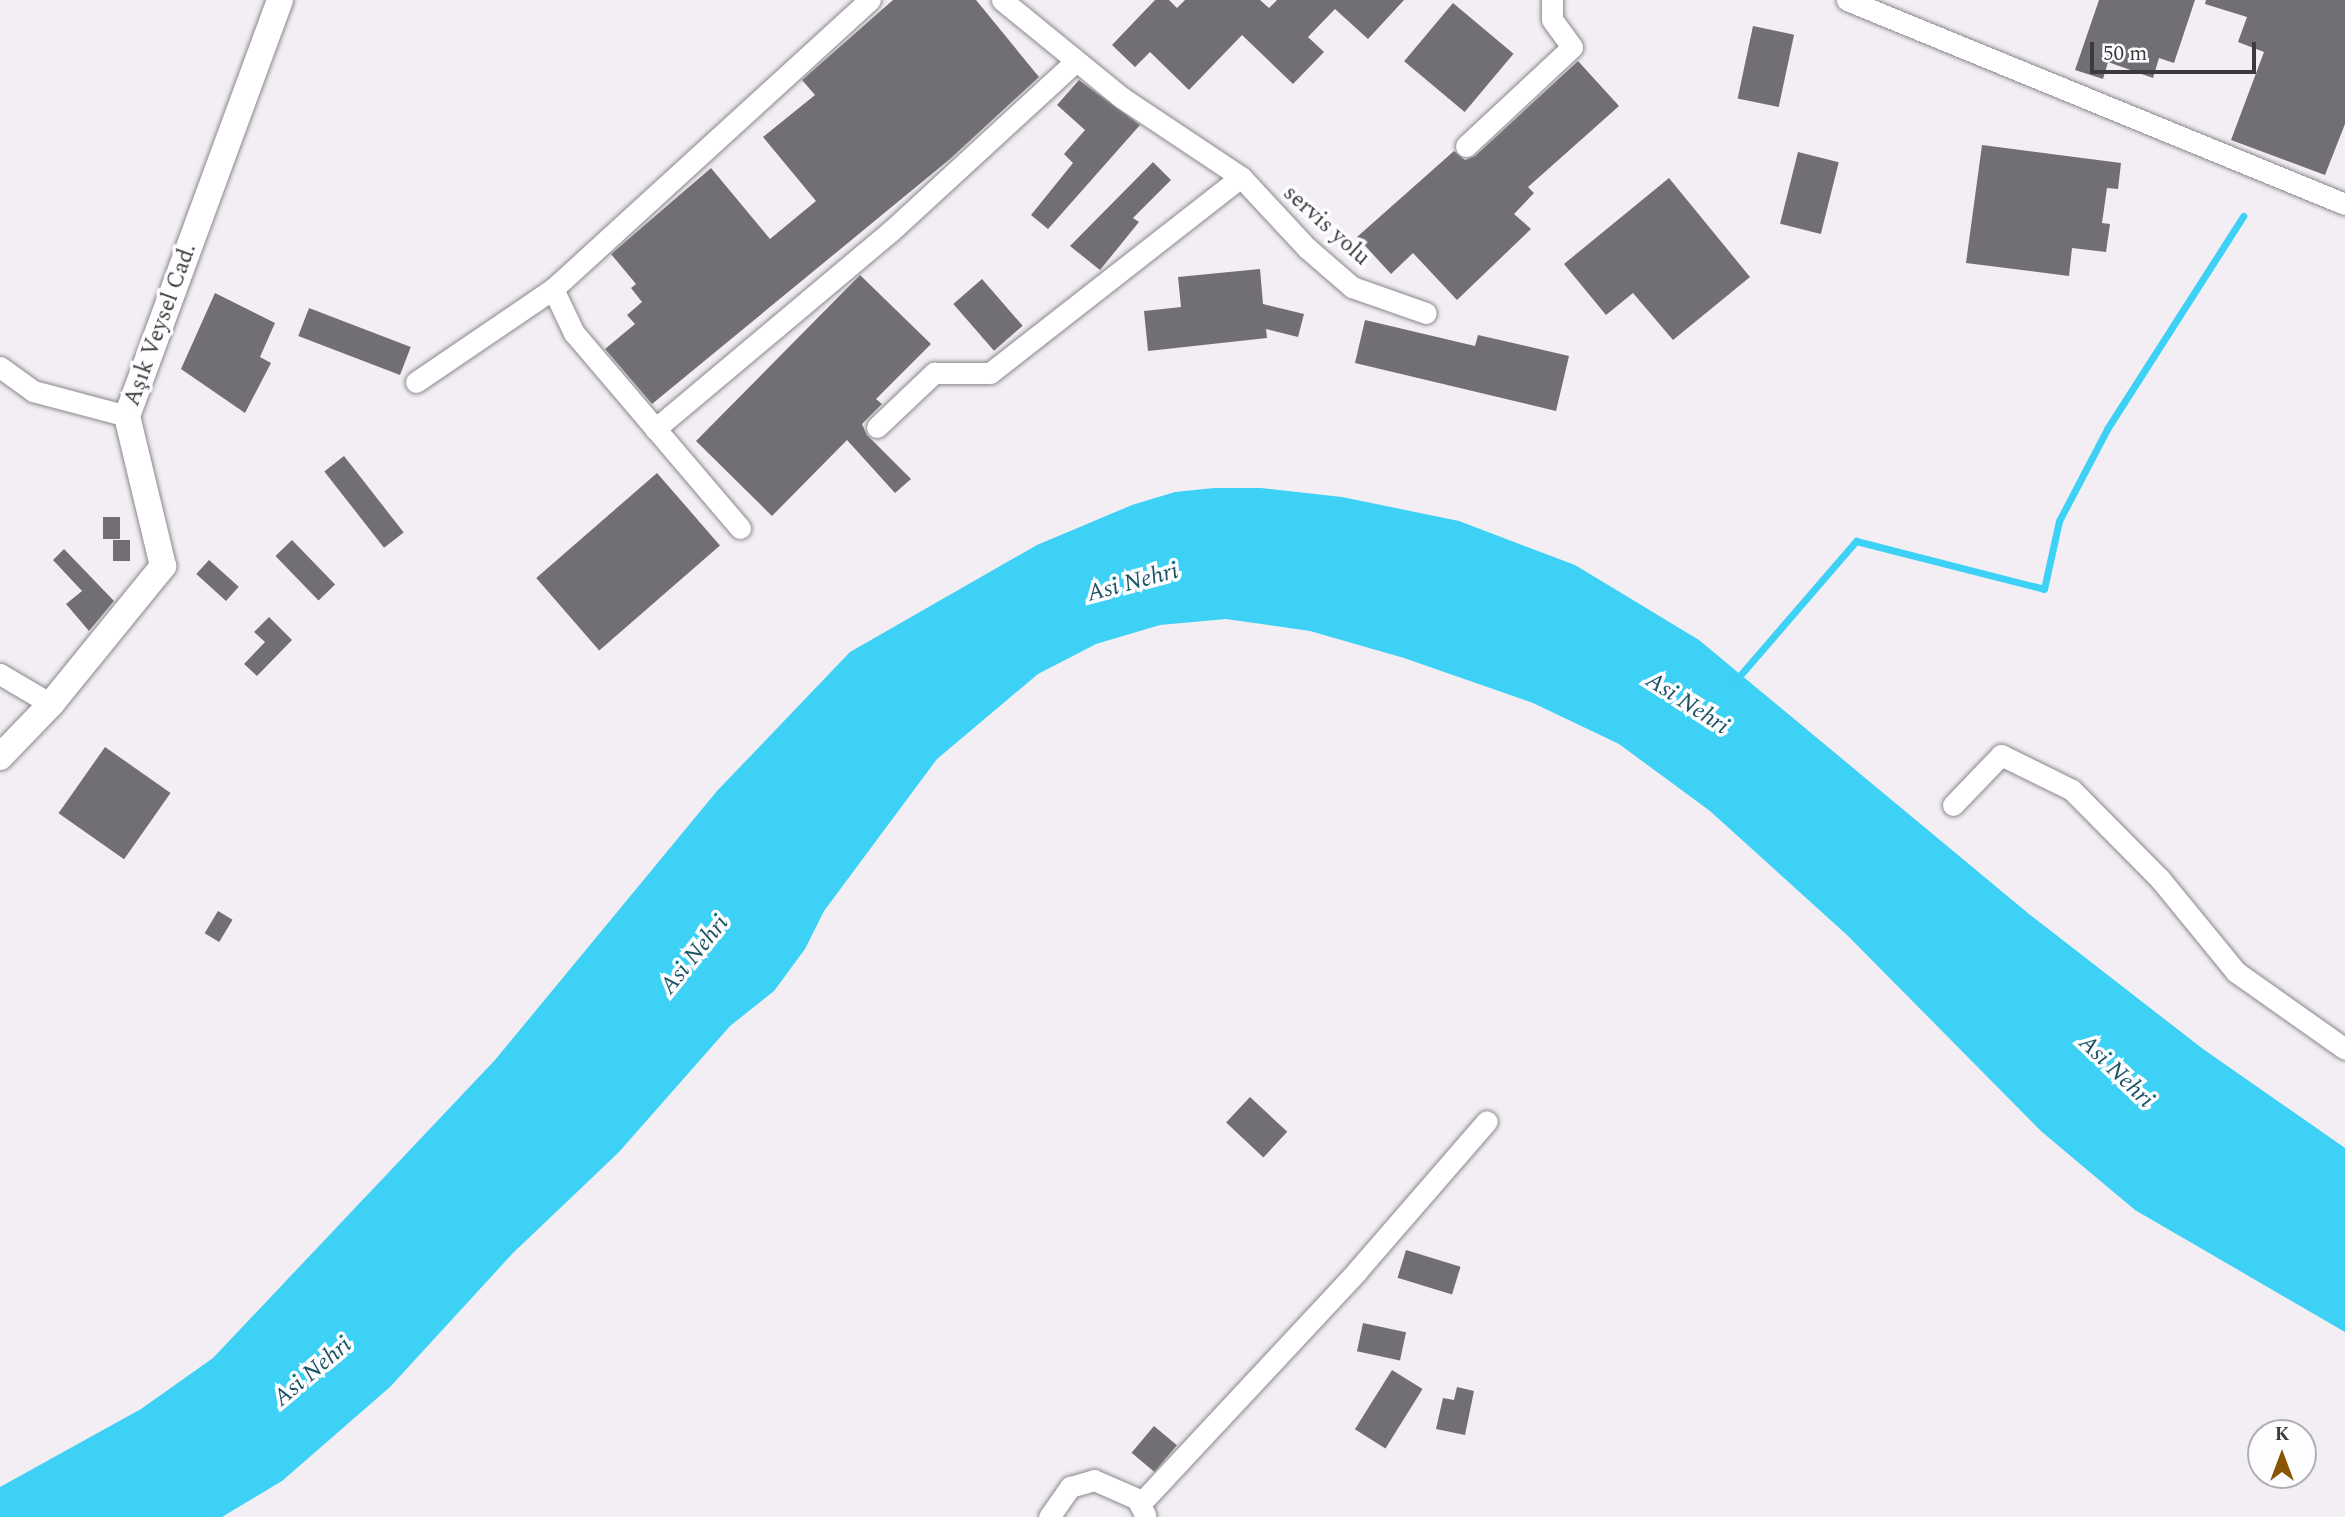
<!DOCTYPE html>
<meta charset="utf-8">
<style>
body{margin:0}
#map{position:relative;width:2345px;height:1517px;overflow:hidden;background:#f2eef4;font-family:Spectral,serif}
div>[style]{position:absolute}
.water>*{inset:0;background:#3ed1f6}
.stream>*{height:7px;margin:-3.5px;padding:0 3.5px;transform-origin:3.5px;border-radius:3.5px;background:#3ed1f6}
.building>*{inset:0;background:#726f74;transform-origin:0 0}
.roads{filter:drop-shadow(0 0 2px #8a878c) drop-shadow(0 0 2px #8a878c)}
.minor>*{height:21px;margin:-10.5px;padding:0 10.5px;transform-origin:10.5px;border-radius:10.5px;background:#fff}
.tertiary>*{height:26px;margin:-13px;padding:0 13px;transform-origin:13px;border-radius:13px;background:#fff}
span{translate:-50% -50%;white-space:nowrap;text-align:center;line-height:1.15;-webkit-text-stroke:7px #fefdff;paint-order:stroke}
.street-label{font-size:23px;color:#3b3a3c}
.water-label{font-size:24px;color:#1b5565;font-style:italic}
.north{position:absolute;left:2247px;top:1419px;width:70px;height:70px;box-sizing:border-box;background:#fefdff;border:2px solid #b0afb1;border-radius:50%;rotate:0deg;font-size:19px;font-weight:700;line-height:28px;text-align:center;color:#3b3a3c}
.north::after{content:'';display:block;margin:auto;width:24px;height:32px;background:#8a5504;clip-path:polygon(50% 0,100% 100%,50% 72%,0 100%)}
.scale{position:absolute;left:2090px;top:42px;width:166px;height:32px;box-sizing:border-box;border:4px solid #3b3a3c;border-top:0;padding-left:9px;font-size:21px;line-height:24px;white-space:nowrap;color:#3b3a3c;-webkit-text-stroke:5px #fefdff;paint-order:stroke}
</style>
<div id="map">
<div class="water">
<div style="clip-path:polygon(1214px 488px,1261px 488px,1342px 497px,1459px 521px,1575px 565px,1699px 640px,2029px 914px,2203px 1049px,2345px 1148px,2345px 1332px,2135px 1210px,2042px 1132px,1847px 935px,1710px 811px,1619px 744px,1533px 703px,1404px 658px,1310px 631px,1226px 619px,1160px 625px,1096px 644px,1038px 674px,937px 759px,824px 911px,805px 949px,774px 991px,730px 1026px,619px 1152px,513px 1253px,390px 1387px,282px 1481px,222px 1517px,0 1517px,0 1487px,141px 1409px,213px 1358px,495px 1060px,717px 791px,850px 652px,1037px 545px,1132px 505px,1175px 492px)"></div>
</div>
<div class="stream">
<div style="left:1736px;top:680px;width:184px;rotate:-49.2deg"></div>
<div style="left:1856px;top:541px;width:194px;rotate:14.3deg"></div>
<div style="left:2044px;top:589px;width:70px;rotate:-77.6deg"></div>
<div style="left:2059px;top:521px;width:104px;rotate:-62.4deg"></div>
<div style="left:2107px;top:429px;width:253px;rotate:-57.4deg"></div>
</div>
<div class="building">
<div style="clip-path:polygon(893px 0,976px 0,1039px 77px,950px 159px,652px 404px,605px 349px,635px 324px,627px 315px,642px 302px,631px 288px,636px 284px,611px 254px,711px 168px,770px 239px,816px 201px,763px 137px,815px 95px,802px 80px)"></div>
<div style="clip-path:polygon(1155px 0,1169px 0,1177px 8px,1185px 0,1260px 0,1269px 8px,1277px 0,1404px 0,1368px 39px,1335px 9px,1308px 37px,1324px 52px,1293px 84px,1242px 35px,1189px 90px,1150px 52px,1135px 67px,1112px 45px)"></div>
<div style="clip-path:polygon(2099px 0,2195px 0,2174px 63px,2159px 58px,2153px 78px,2108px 62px,2103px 79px,2075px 70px)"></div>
<div style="clip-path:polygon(2206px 0,2345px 0,2345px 124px,2325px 175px,2231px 140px,2264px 52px,2238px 42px,2247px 17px,2205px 4px)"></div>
<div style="left:1453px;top:3px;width:79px;height:76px;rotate:40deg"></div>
<div style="left:1753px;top:26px;width:42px;height:74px;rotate:12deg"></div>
<div style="clip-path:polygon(1578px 61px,1619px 106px,1528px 187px,1534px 193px,1514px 214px,1531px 229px,1457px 300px,1413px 253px,1391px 274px,1357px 237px,1454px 151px,1465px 160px,1475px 156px)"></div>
<div style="clip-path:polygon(1079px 80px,1140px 125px,1048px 229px,1031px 215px,1073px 163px,1064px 154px,1085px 130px,1057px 105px)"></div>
<div style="clip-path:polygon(1982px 145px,2121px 163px,2118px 189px,2107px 188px,2102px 223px,2110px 224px,2106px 252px,2072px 248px,2069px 276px,1966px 263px)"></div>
<div style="left:1798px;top:152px;width:42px;height:74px;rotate:14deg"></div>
<div style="clip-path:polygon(1153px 162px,1171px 180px,1133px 218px,1139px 222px,1100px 270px,1070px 246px)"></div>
<div style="clip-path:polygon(1669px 178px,1750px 277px,1673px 340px,1633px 293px,1606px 315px,1564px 264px)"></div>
<div style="clip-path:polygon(1260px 269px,1263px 304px,1304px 314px,1298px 337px,1266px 329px,1267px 338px,1148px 351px,1144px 311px,1181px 307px,1178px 277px)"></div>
<div style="clip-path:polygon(860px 275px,931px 344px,876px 399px,882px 404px,862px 424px,867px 435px,911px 479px,895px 493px,847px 440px,772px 516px,696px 441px)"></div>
<div style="left:982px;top:279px;width:62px;height:38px;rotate:49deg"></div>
<div style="clip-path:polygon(215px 293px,275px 323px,260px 357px,271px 363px,245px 413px,181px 369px)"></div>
<div style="left:309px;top:308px;width:109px;height:30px;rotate:21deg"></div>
<div style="clip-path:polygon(1365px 320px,1475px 346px,1478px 335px,1569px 356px,1556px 411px,1355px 363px)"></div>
<div style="left:344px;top:456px;width:97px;height:25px;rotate:52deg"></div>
<div style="left:657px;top:473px;width:96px;height:160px;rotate:49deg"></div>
<div style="left:103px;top:517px;width:17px;height:22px"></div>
<div style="left:113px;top:540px;width:17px;height:21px"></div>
<div style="left:292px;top:540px;width:62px;height:23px;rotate:46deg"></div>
<div style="clip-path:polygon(64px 549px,114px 601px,89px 631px,66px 604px,82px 591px,53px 560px)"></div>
<div style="left:209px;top:560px;width:40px;height:19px;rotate:42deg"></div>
<div style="clip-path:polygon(269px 617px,292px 640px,257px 676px,244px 664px,265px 642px,254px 632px)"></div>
<div style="left:105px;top:747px;width:80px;height:81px;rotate:35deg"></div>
<div style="left:218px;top:911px;width:17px;height:26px;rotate:31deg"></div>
<div style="left:1250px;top:1097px;width:51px;height:35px;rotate:43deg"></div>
<div style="left:1406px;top:1250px;width:57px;height:29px;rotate:17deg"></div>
<div style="left:1363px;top:1323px;width:44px;height:29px;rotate:12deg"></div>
<div style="left:1392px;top:1370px;width:36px;height:70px;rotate:32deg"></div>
<div style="clip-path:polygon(1457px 1387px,1474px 1391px,1465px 1435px,1436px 1429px,1443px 1398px,1454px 1400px)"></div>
<div style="left:1154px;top:1426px;width:30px;height:35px;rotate:40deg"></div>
</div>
<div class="roads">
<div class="minor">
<div style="left:1002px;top:0;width:154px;rotate:39.2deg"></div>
<div style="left:1121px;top:97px;width:144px;rotate:33.7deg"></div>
<div style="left:1241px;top:177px;width:97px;rotate:47.1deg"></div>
<div style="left:1307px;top:248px;width:60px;rotate:40.9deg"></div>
<div style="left:1352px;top:287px;width:78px;rotate:19.4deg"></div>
<div style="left:1847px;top:0;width:538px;rotate:22.28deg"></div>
<div style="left:1466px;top:146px;width:145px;rotate:-43deg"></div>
<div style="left:1572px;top:47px;width:34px;rotate:-126deg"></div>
<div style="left:1552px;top:19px;width:19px;rotate:-90deg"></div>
<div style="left:0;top:367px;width:41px;rotate:36deg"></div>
<div style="left:33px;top:391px;width:97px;rotate:14.9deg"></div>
<div style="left:416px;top:382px;width:166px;rotate:-34.2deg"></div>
<div style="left:877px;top:427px;width:79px;rotate:-43.5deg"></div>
<div style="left:934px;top:373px;width:56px"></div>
<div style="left:990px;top:373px;width:318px;rotate:-38deg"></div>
<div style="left:655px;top:429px;width:308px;rotate:-40deg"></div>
<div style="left:891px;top:231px;width:251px;rotate:-42.6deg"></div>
<div style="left:740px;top:528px;width:256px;rotate:-130.4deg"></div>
<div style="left:574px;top:333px;width:49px;rotate:-115.5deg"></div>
<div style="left:553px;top:289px;width:429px;rotate:-42.4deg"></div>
<div style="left:0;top:674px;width:59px;rotate:30.5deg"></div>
<div style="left:1953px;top:805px;width:69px;rotate:-46.2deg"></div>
<div style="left:2001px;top:755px;width:79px;rotate:26.2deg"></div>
<div style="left:2072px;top:790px;width:125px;rotate:45.3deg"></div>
<div style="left:2160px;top:879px;width:120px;rotate:50.7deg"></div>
<div style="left:2236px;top:972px;width:133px;rotate:35.2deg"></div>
<div style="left:1141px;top:1503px;width:317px;rotate:-47deg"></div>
<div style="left:1357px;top:1271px;width:198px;rotate:-49.1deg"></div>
<div style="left:1049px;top:1517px;width:37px;rotate:-55deg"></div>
<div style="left:1070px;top:1487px;width:25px;rotate:-16deg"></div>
<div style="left:1094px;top:1480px;width:47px;rotate:23.8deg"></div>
<div style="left:1137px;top:1499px;width:18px;rotate:63deg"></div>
</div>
<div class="tertiary">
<div style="left:0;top:757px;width:74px;rotate:-46.1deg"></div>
<div style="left:51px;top:704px;width:178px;rotate:-50.9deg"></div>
<div style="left:163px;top:566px;width:154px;rotate:-103.5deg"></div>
<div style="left:127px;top:416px;width:443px;rotate:-69.8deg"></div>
</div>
</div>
<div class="street-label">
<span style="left:1326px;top:226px;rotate:42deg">servis yolu</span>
<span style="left:161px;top:325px;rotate:-70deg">Aşık Veysel Cad.</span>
</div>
<div class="water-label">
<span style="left:1133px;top:583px;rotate:-15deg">Asi Nehri</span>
<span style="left:1687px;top:704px;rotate:33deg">Asi Nehri</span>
<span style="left:695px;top:955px;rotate:-51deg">Asi Nehri</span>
<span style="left:2116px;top:1072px;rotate:44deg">Asi Nehri</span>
<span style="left:313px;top:1372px;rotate:-40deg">Asi Nehri</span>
</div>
<div class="north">K</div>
<div class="scale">50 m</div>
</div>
